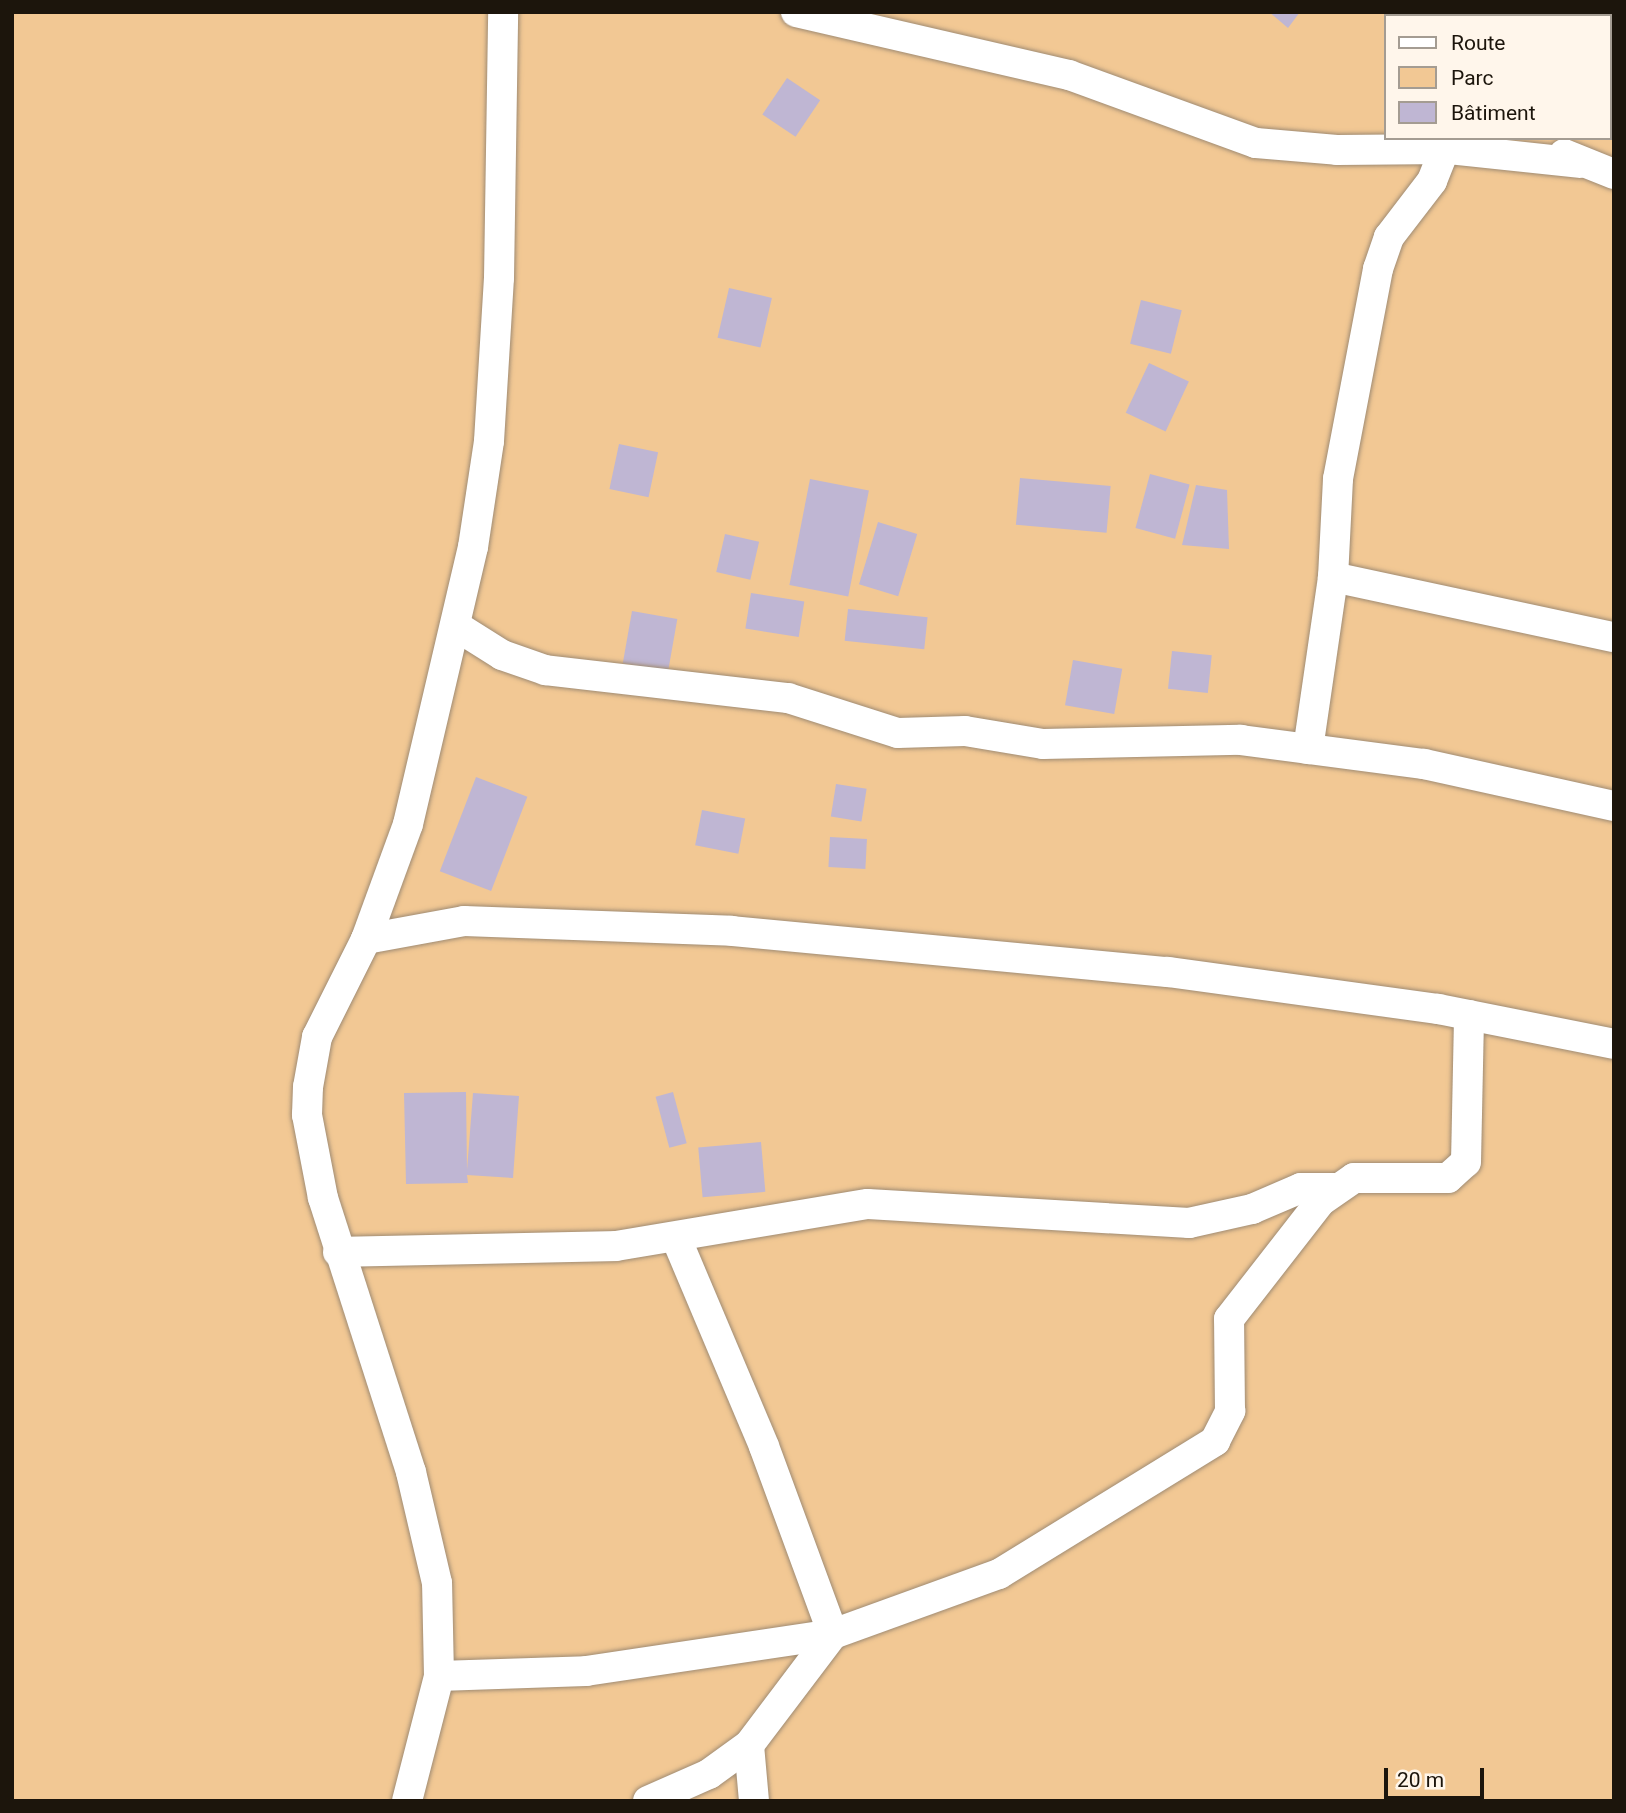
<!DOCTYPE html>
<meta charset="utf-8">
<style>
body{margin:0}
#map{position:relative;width:1626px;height:1813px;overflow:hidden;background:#fff6eb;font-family:Roboto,sans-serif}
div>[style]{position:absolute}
.green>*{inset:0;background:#f2c894}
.building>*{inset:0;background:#bfb6d3;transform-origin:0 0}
.roads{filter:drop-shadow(0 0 2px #9f8b73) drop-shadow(0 0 2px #9f8b73)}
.street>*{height:30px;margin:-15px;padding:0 15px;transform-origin:15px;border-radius:15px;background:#fff}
span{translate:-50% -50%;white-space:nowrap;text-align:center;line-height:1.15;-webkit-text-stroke:5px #fff6eb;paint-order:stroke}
.frame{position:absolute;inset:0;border:14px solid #1c150c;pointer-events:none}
.legend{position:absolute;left:1384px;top:14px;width:228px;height:126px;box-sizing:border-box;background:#fff6eb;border:2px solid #a49c92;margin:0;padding:9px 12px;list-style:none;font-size:21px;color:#1c150c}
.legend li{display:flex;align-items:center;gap:14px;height:35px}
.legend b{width:35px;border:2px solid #a49c92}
.scale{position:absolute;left:1384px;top:1768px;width:100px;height:32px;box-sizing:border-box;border:4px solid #1c150c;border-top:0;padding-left:9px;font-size:21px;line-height:24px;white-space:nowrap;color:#1c150c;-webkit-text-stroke:5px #fff6eb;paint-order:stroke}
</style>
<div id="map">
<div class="green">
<div style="clip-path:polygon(evenodd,12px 12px,1614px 12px,1614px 1801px,12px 1801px,12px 12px,1386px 16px,1610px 16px,1610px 138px,1386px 138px,1386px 16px)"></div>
</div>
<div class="building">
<div style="clip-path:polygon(1269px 12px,1300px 12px,1288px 28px)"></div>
<div style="left:787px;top:78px;width:40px;height:44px;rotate:34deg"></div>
<div style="left:729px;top:288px;width:44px;height:51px;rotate:13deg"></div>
<div style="left:1141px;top:300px;width:42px;height:45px;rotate:14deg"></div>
<div style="left:1149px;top:363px;width:44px;height:55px;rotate:25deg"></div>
<div style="left:619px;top:444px;width:40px;height:46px;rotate:12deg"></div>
<div style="left:1150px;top:474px;width:41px;height:56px;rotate:15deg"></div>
<div style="left:1020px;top:478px;width:91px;height:47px;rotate:5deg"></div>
<div style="left:810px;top:479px;width:60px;height:108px;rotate:11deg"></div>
<div style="clip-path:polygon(1196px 485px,1227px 490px,1229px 549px,1182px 545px)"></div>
<div style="left:878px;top:522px;width:41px;height:65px;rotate:17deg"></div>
<div style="left:725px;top:534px;width:35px;height:39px;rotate:13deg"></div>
<div style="left:751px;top:593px;width:54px;height:36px;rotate:9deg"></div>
<div style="left:848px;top:609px;width:80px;height:32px;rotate:6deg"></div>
<div style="left:632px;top:611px;width:46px;height:53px;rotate:10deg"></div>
<div style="left:1172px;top:651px;width:40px;height:38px;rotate:6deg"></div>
<div style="left:1073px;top:660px;width:50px;height:46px;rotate:10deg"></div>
<div style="left:476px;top:777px;width:55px;height:101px;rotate:21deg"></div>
<div style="left:836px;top:784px;width:31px;height:33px;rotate:9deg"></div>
<div style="left:702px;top:810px;width:44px;height:36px;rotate:11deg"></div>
<div style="left:830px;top:837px;width:37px;height:30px;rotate:3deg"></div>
<div style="clip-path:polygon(466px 1092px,467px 1170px,473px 1093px,519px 1096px,513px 1178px,467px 1175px,468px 1183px,406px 1184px,404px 1093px)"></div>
<div style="left:673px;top:1092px;width:53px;height:18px;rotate:75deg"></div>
<div style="left:761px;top:1142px;width:50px;height:63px;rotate:85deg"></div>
</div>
<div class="roads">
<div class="street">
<div style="left:796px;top:12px;width:280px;rotate:13deg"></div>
<div style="left:1069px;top:75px;width:199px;rotate:20deg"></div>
<div style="left:1256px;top:143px;width:81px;rotate:4.9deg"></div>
<div style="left:1337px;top:150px;width:112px;rotate:-0.5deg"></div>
<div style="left:1449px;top:149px;width:131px;rotate:6.1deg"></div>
<div style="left:1409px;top:12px;width:4px;rotate:63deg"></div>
<div style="left:1449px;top:138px;width:46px;rotate:111.6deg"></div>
<div style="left:1432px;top:181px;width:71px;rotate:127.5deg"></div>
<div style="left:1389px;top:237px;width:34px;rotate:109deg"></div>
<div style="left:1378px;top:269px;width:214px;rotate:100.8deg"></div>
<div style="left:1338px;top:479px;width:98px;rotate:92.9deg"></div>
<div style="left:1333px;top:577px;width:287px;rotate:12.1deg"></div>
<div style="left:1564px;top:154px;width:54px;rotate:21.8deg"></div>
<div style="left:456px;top:626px;width:54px;rotate:32.2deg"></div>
<div style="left:502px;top:655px;width:46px;rotate:19.2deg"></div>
<div style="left:545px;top:670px;width:245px;rotate:6.6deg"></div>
<div style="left:788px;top:698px;width:115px;rotate:17.7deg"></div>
<div style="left:898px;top:733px;width:67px;rotate:-1.7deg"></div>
<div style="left:965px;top:731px;width:79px;rotate:9.5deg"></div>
<div style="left:1043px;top:744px;width:198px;rotate:-1.2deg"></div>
<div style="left:1241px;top:740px;width:185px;rotate:7.5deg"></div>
<div style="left:1424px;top:764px;width:195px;rotate:12.5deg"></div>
<div style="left:1308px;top:749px;width:174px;rotate:-81.7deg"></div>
<div style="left:366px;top:939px;width:100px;rotate:-10.4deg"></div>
<div style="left:464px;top:921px;width:268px;rotate:2.1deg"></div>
<div style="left:732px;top:931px;width:438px;rotate:5.4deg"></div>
<div style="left:1168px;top:972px;width:273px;rotate:7.8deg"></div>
<div style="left:1438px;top:1009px;width:179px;rotate:11.2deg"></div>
<div style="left:338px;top:1252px;width:278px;rotate:-1.2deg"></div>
<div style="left:616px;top:1246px;width:255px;rotate:-9.5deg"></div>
<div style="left:868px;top:1204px;width:322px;rotate:3.4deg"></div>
<div style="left:1189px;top:1223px;width:65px;rotate:-12.5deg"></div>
<div style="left:1252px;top:1209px;width:53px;rotate:-23.2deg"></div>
<div style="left:1301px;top:1188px;width:33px"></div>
<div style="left:439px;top:1676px;width:147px;rotate:-1.9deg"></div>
<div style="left:586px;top:1671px;width:250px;rotate:-8.5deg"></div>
<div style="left:833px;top:1634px;width:177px;rotate:-19.9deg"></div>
<div style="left:999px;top:1574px;width:254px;rotate:-31.6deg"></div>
<div style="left:1215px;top:1441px;width:34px;rotate:-63deg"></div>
<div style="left:1230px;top:1411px;width:92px;rotate:-90.6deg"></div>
<div style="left:1229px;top:1319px;width:150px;rotate:-52.1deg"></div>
<div style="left:1321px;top:1201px;width:40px;rotate:-34.9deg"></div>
<div style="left:1354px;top:1178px;width:94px"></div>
<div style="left:1448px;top:1178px;width:24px;rotate:-42deg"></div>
<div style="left:1466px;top:1162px;width:147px;rotate:-88.8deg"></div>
<div style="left:749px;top:1745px;width:56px;rotate:84.9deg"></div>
<div style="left:407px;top:1801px;width:129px;rotate:-75.6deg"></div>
<div style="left:439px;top:1676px;width:93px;rotate:-91.2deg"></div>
<div style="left:437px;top:1583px;width:114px;rotate:-103.2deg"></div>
<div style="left:411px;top:1472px;width:288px;rotate:-107.8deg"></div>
<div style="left:323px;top:1198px;width:85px;rotate:-100.9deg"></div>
<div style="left:307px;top:1115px;width:28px;rotate:-88deg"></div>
<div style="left:308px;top:1087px;width:51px;rotate:-79.8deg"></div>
<div style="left:317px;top:1037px;width:110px;rotate:-63.4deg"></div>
<div style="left:366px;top:939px;width:122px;rotate:-69.9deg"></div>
<div style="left:408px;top:824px;width:285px;rotate:-76.8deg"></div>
<div style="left:473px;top:547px;width:107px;rotate:-81.4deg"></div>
<div style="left:489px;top:441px;width:163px;rotate:-86.5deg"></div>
<div style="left:499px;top:278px;width:266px;rotate:-89.1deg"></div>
<div style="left:648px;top:1801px;width:67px;rotate:-23.9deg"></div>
<div style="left:709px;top:1774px;width:49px;rotate:-35.9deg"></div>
<div style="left:749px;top:1745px;width:139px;rotate:-52.9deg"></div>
<div style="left:833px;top:1634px;width:200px;rotate:-110.2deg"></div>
<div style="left:764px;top:1446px;width:224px;rotate:-112.9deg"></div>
</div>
</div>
<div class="frame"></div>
<ul class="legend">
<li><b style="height:9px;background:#fff"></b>Route</li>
<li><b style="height:19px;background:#f2c894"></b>Parc</li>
<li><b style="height:19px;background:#bfb6d3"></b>Bâtiment</li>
</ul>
<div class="scale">20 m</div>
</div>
